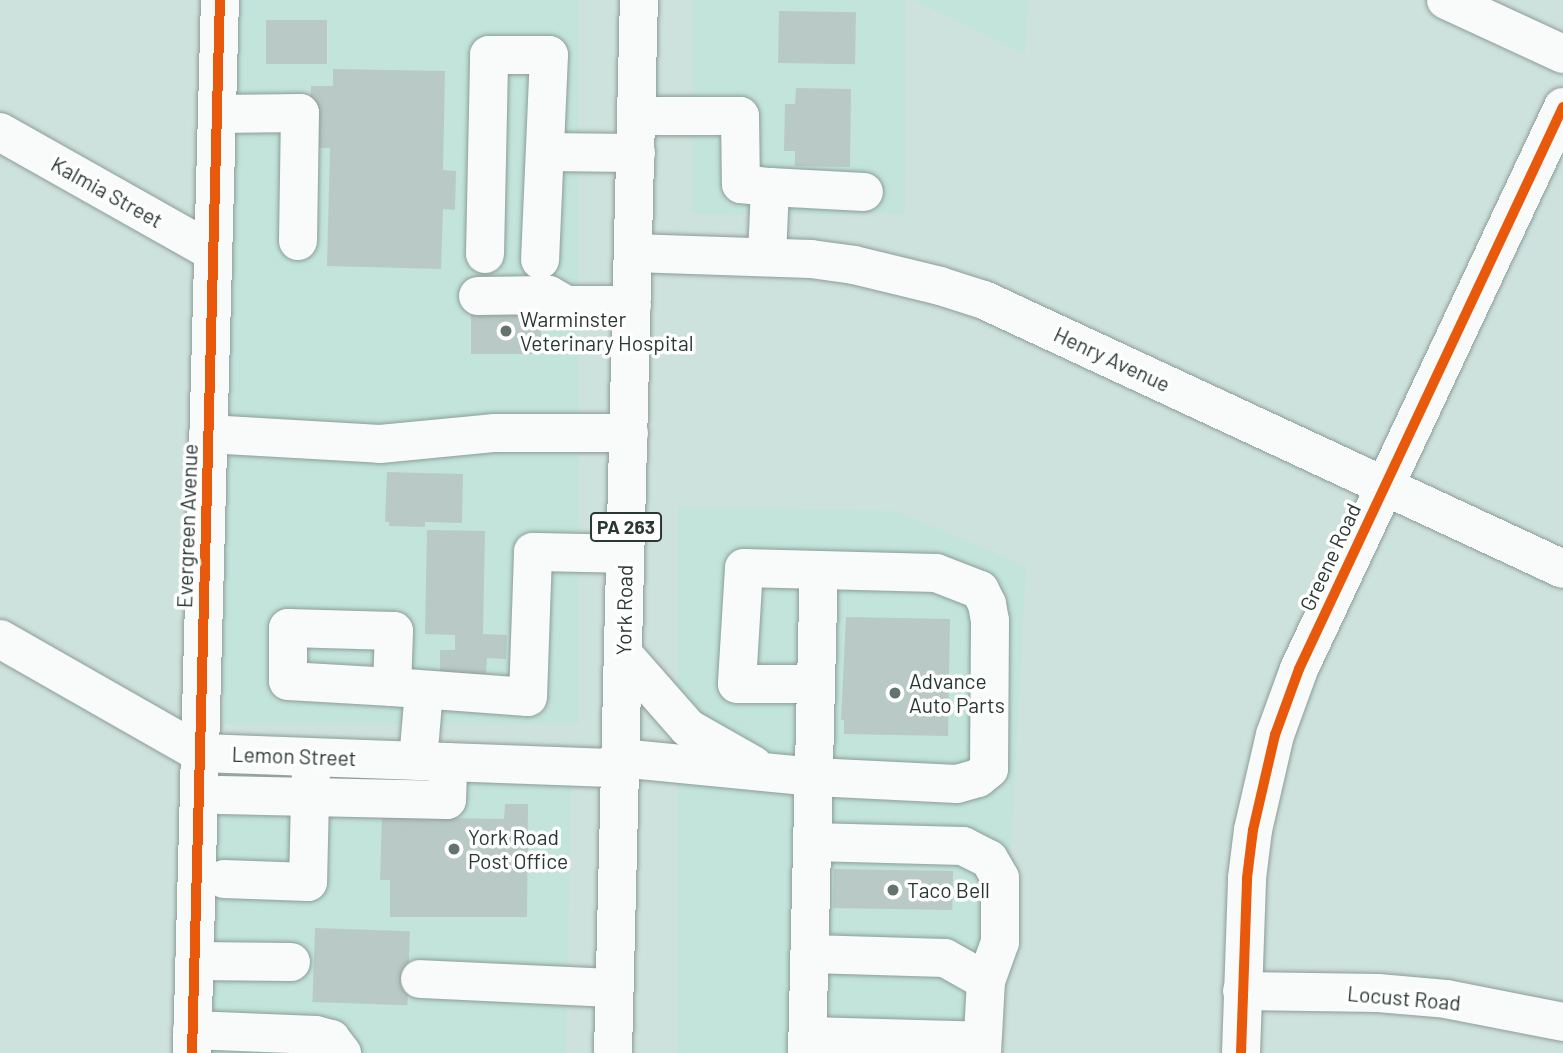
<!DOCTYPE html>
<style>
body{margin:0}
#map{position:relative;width:1563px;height:1053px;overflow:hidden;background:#cee2dd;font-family:Barlow,sans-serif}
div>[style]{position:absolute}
.built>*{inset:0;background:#c2e4db;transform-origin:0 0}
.building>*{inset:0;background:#b9c9c5;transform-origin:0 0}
.roads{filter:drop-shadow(0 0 2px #8d9d99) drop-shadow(0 0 2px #8d9d99)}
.minor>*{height:38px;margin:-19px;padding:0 19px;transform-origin:19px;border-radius:19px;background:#f8fbfa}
.highway>*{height:38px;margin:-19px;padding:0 19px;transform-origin:19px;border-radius:19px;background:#f8fbfa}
.cycleway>*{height:10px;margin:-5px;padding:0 5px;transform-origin:5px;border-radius:5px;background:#e8590c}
.dots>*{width:19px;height:19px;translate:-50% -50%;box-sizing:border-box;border:4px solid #fff;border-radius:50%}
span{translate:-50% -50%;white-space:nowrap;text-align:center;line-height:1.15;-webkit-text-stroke:7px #fff;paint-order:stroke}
.shield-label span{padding:2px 5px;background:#fff;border:2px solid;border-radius:5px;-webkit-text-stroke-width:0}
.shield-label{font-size:19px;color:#2a3834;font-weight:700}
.street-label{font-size:21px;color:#2a3834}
.poi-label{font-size:21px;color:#2a3834}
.left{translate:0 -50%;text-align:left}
</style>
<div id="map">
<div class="built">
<div style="left:224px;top:0;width:355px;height:724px"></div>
<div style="left:692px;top:0;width:213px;height:214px"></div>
<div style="clip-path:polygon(913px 0,1028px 0,1025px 54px)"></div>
<div style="clip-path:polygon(678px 507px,896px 511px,1026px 566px,1000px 1053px,677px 1053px)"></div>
<div style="left:202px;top:776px;width:369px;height:277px;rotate:1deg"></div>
</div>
<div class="building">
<div style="left:779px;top:11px;width:77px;height:52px;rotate:1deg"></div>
<div style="left:266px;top:20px;width:61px;height:44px"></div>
<div style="clip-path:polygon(333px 69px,445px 71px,443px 170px,456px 171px,455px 210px,443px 209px,441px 269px,327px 266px,330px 148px,309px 148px,311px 86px,333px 86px)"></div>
<div style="clip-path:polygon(796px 88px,851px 89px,850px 167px,795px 166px,795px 151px,784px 151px,785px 104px,795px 104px)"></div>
<div style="left:471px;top:309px;width:70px;height:45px"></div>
<div style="clip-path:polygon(387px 472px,463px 474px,462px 523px,425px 522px,425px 527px,389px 526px,389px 522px,385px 522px)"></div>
<div style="clip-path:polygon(427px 530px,485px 531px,483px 634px,507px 635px,506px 659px,487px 658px,486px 674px,440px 673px,440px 650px,455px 650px,455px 635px,425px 634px)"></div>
<div style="clip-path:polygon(846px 617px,950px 619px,948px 736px,844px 734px,844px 720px,841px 720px)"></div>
<div style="clip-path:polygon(505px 804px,528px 804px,527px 917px,390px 917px,390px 880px,380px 880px,382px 817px,504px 819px)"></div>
<div style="left:834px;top:869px;width:119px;height:39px;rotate:1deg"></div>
<div style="left:315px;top:928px;width:95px;height:74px;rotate:2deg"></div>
</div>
<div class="roads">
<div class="minor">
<div style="left:1446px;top:0;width:129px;rotate:24.8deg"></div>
<div style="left:217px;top:114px;width:83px;rotate:-0.7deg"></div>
<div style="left:300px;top:113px;width:128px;rotate:90.9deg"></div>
<div style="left:637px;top:116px;width:103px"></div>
<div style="left:740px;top:116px;width:68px;rotate:89.2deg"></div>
<div style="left:741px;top:184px;width:29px;rotate:6deg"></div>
<div style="left:0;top:132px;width:244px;rotate:29.4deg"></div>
<div style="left:545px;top:152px;width:91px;rotate:0.6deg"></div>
<div style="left:633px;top:253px;width:178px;rotate:1.9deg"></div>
<div style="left:811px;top:259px;width:43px;rotate:7.9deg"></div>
<div style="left:854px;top:265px;width:89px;rotate:13.7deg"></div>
<div style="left:940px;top:286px;width:46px;rotate:17.7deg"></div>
<div style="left:984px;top:300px;width:638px;rotate:24.92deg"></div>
<div style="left:485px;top:254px;width:199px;rotate:-88.8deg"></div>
<div style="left:489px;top:55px;width:60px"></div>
<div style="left:549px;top:55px;width:205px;rotate:92.5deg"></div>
<div style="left:767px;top:256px;width:69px;rotate:-87.5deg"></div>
<div style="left:770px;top:187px;width:94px;rotate:3deg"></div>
<div style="left:478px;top:296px;width:71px;rotate:-0.8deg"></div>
<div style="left:549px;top:295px;width:20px;rotate:30deg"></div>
<div style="left:566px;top:305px;width:66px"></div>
<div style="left:208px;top:434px;width:172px;rotate:3.3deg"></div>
<div style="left:380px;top:444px;width:116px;rotate:-5.5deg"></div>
<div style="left:495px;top:433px;width:134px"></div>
<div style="left:0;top:639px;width:230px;rotate:29.7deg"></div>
<div style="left:200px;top:753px;width:419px;rotate:2.1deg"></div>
<div style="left:623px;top:654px;width:98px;rotate:48.7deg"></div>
<div style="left:688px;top:728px;width:75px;rotate:29.6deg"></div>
<div style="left:392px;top:687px;width:104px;rotate:-176.7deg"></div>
<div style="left:288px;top:681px;width:53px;rotate:-90deg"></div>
<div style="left:288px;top:628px;width:106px;rotate:1.6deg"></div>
<div style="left:394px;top:631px;width:56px;rotate:92deg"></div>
<div style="left:392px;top:687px;width:136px;rotate:4.2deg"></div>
<div style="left:528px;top:697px;width:145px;rotate:-88deg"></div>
<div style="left:533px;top:552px;width:92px;rotate:1.2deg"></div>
<div style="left:620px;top:758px;width:195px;rotate:5.6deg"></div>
<div style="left:814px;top:777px;width:143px;rotate:2.8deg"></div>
<div style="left:957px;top:784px;width:22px;rotate:-16deg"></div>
<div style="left:978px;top:778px;width:14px;rotate:-39deg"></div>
<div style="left:989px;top:769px;width:148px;rotate:-89.6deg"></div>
<div style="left:990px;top:621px;width:17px;rotate:-100deg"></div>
<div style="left:987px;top:604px;width:16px;rotate:-117deg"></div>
<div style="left:980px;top:590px;width:47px;rotate:-158.9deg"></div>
<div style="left:936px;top:573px;width:192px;rotate:-178.5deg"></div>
<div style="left:744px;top:568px;width:116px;rotate:93.5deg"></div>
<div style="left:737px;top:684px;width:79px"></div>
<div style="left:418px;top:761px;width:70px;rotate:-85.1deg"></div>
<div style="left:311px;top:772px;width:25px;rotate:92deg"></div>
<div style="left:310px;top:797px;width:137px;rotate:1.3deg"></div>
<div style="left:447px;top:800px;width:38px;rotate:-88deg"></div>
<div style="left:221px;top:795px;width:89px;rotate:1.3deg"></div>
<div style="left:310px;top:797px;width:85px;rotate:91.3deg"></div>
<div style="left:308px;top:882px;width:84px;rotate:-178deg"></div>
<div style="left:812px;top:842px;width:151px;rotate:1.5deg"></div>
<div style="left:963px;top:846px;width:29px;rotate:27deg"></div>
<div style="left:989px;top:859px;width:22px;rotate:60deg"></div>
<div style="left:1000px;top:878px;width:64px;rotate:90deg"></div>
<div style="left:1000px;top:942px;width:41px;rotate:109.7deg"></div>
<div style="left:986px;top:981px;width:72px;rotate:93.2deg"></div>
<div style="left:810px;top:954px;width:135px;rotate:1.7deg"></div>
<div style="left:945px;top:958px;width:47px;rotate:29.3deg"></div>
<div style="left:194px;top:961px;width:97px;rotate:0.6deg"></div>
<div style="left:420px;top:979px;width:194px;rotate:2.7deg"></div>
<div style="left:1242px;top:991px;width:136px;rotate:0.8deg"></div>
<div style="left:1378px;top:993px;width:68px;rotate:5deg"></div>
<div style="left:1446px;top:999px;width:119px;rotate:11.1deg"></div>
<div style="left:192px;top:1030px;width:124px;rotate:2.3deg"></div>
<div style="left:316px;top:1035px;width:16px;rotate:15deg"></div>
<div style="left:331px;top:1039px;width:18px;rotate:52deg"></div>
<div style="left:808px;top:1036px;width:174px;rotate:1.6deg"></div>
<div style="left:192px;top:1053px;width:1053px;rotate:-88.48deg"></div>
<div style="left:807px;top:1053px;width:483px;rotate:-88.6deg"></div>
<div style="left:1241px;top:1053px;width:175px;rotate:-88deg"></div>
<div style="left:1247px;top:878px;width:48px;rotate:-82.9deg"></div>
<div style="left:1253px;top:830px;width:98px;rotate:-77deg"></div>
<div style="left:1275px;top:735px;width:70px;rotate:-70deg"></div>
<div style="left:1299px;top:669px;width:621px;rotate:-64.84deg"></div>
</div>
<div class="highway">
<div style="left:613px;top:1053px;width:1053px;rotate:-88.59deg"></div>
</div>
</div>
<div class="cycleway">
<div style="left:192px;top:1053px;width:1053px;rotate:-88.48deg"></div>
<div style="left:1241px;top:1053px;width:175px;rotate:-88deg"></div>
<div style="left:1247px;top:878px;width:48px;rotate:-82.9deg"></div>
<div style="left:1253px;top:830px;width:98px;rotate:-77deg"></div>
<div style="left:1275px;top:735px;width:70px;rotate:-70deg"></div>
<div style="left:1299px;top:669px;width:621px;rotate:-64.84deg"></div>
</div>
<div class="dots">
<div style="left:506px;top:331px;background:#63746f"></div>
<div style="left:895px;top:693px;background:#63746f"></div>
<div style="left:454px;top:849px;background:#63746f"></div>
<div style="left:893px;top:890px;background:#63746f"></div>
</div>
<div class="shield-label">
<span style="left:626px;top:527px">PA 263</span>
</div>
<div class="street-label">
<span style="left:107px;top:192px;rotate:29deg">Kalmia Street</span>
<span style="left:1112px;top:359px;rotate:25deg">Henry Avenue</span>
<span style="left:187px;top:526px;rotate:-88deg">Evergreen Avenue</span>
<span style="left:1330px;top:557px;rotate:-65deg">Greene Road</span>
<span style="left:624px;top:610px;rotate:-89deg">York Road</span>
<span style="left:294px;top:756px;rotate:2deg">Lemon Street</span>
<span style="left:1404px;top:998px;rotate:5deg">Locust Road</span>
</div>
<div class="poi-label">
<span class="left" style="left:520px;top:331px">Warminster<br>Veterinary Hospital</span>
<span class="left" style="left:909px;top:693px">Advance<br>Auto Parts</span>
<span class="left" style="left:468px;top:849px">York Road<br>Post Office</span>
<span class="left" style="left:907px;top:890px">Taco Bell</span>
</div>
</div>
